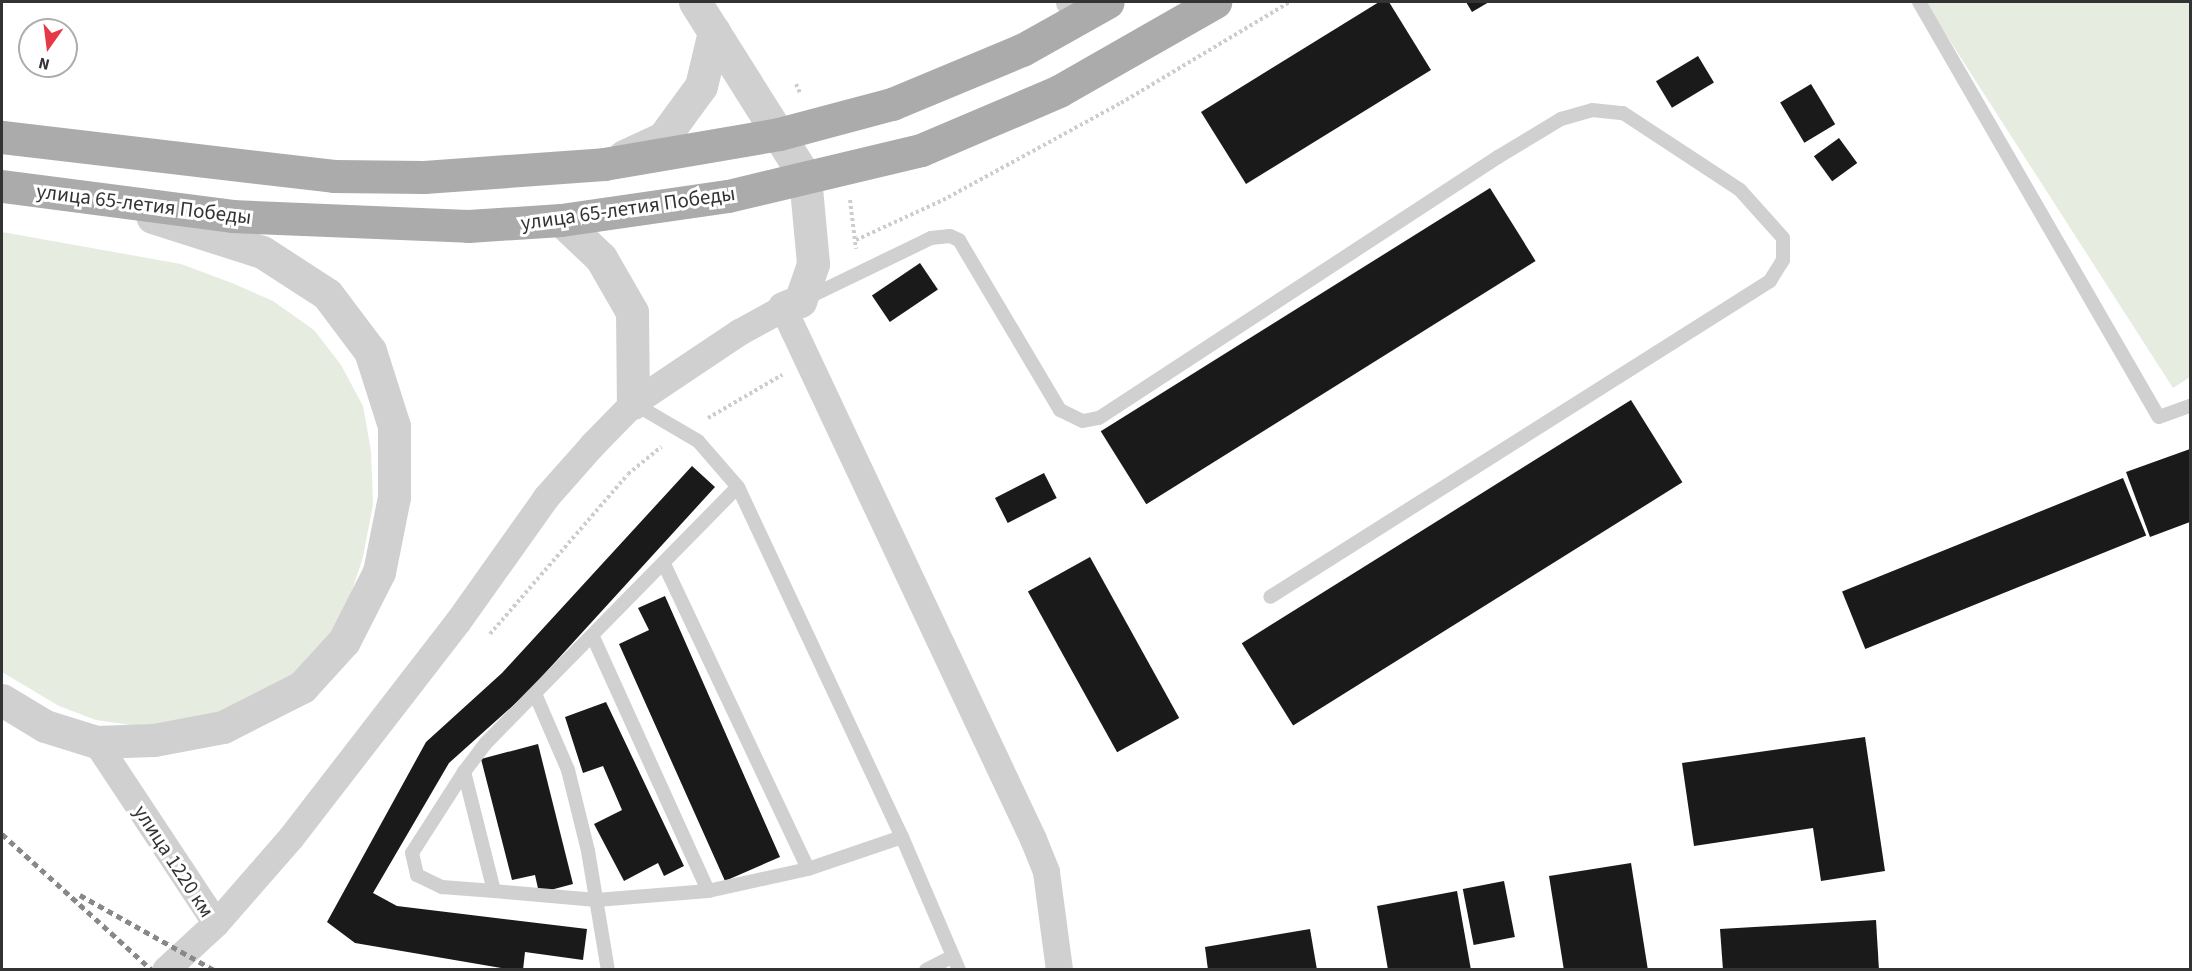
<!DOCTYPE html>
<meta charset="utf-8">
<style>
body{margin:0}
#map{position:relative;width:2192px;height:971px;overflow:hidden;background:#fff;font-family:"Source Sans 3",sans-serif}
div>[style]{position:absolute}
.green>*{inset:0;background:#e6ecdf}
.building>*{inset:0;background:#1a1a1a;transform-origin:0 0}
.path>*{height:4px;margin-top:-2px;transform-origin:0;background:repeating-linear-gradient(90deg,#cdcdcd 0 3px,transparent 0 6px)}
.service>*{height:14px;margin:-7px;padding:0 7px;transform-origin:7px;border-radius:7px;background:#d0d0d0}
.minor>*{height:27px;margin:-13.5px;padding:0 13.5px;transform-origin:13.5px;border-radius:13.5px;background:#d0d0d0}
.tertiary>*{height:33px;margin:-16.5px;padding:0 16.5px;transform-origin:16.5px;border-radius:16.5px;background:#d0d0d0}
.primary>*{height:33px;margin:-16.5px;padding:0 16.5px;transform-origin:16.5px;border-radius:16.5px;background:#ababab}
.rail>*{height:4.5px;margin-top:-2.25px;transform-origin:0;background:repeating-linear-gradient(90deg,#888 0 6px,transparent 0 10.5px)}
span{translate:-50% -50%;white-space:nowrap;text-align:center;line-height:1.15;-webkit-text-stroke:6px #fff;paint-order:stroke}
.street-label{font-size:21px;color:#333}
.frame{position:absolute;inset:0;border:3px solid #333;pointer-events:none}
.north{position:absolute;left:18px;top:18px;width:60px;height:60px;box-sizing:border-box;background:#fff;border:2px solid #adadad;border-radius:50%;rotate:194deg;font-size:16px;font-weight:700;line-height:24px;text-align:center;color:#333}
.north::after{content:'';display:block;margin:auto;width:21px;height:27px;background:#e63946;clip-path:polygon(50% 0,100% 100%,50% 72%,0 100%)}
</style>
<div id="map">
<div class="green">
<div style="clip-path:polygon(1925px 2px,2190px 2px,2190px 377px,2173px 388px)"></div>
<div style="clip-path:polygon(2px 232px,181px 264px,232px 283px,273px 301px,314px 330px,341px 365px,363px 406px,371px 451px,373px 504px,363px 557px,346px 609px,322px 650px,290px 680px,245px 705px,179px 727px,138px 726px,96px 720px,59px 706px,2px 672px)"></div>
</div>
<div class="building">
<div style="clip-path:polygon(1379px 2px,1389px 2px,1431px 70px,1246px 184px,1201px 112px)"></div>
<div style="clip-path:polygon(1466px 2px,1489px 2px,1472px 12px)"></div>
<div style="left:1698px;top:56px;width:31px;height:49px;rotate:59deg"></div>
<div style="left:1811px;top:84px;width:47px;height:36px;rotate:59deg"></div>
<div style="left:1839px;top:138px;width:31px;height:31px;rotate:54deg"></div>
<div style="left:1490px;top:188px;width:86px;height:459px;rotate:58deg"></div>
<div style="left:920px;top:263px;width:32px;height:58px;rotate:56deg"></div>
<div style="left:1631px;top:400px;width:97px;height:459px;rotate:58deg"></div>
<div style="clip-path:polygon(2190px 449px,2190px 522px,2150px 537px,2126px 472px)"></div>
<div style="clip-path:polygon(692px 466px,715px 487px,526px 694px,449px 763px,373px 893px,397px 906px,587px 929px,583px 960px,525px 952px,523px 970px,513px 970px,355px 943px,327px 922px,426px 742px,502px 673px)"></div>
<div style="left:1044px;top:473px;width:28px;height:55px;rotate:63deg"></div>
<div style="left:2123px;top:478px;width:62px;height:303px;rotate:68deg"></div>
<div style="left:1090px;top:557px;width:184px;height:71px;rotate:61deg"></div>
<div style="clip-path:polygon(665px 596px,780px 857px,725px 881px,619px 644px,649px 630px,638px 608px)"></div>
<div style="clip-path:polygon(606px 702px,684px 866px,664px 876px,658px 863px,624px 881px,594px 824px,622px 810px,603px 766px,583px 773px,565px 717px)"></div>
<div style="clip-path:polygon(1865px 737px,1885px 871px,1821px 881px,1813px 828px,1694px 846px,1682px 763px)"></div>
<div style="clip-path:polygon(538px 744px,573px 884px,539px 893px,535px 875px,512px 880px,481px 759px)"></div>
<div style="left:1631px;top:863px;width:108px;height:83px;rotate:81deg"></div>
<div style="left:1504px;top:881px;width:57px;height:42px;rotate:79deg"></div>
<div style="clip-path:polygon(1457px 891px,1471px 970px,1388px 970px,1377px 906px)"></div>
<div style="clip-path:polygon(1876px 920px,1879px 970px,1723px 970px,1720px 929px)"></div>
<div style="clip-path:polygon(1310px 929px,1317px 970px,1208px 970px,1205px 947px)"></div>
</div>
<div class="path">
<div style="left:796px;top:84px;width:10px;rotate:66deg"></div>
<div style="left:850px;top:200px;width:49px;rotate:83deg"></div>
<div style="left:856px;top:240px;width:96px;rotate:-24.7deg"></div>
<div style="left:943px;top:200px;width:203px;rotate:-28.6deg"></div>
<div style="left:1121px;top:103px;width:197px;rotate:-30.9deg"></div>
<div style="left:708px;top:418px;width:86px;rotate:-30.2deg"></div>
<div style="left:490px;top:634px;width:211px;rotate:-49.2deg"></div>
<div style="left:628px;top:474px;width:43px;rotate:-39.3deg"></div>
</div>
<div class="service">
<div style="left:1919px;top:2px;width:479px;rotate:60deg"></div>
<div style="left:2159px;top:417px;width:33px;rotate:-20deg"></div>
<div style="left:805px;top:299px;width:140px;rotate:-25.8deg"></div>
<div style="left:931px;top:238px;width:19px;rotate:-6deg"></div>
<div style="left:950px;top:236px;width:10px;rotate:24deg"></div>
<div style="left:959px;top:240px;width:198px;rotate:59.3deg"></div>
<div style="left:1060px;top:410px;width:25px;rotate:26deg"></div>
<div style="left:1083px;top:421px;width:16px;rotate:-11deg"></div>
<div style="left:1099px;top:418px;width:477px;rotate:-33.2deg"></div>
<div style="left:1498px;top:157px;width:74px;rotate:-31.1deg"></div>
<div style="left:1561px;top:119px;width:32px;rotate:-16deg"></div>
<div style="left:1592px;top:110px;width:31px;rotate:6deg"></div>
<div style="left:1623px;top:113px;width:140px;rotate:33.3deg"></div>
<div style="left:1740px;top:190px;width:64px;rotate:48.1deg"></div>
<div style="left:1783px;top:238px;width:22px;rotate:90deg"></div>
<div style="left:1783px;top:260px;width:25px;rotate:122deg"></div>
<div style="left:1770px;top:281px;width:591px;rotate:147.71deg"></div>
<div style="left:633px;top:403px;width:75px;rotate:30.3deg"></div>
<div style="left:698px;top:441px;width:61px;rotate:49deg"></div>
<div style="left:738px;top:487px;width:387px;rotate:64.9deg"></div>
<div style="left:902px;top:837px;width:99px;rotate:161.2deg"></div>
<div style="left:808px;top:869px;width:102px;rotate:167.6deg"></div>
<div style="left:708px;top:891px;width:112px;rotate:175.4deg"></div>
<div style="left:596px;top:900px;width:102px;rotate:-175deg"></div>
<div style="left:494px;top:891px;width:123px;rotate:-104.1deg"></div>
<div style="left:464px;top:772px;width:36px;rotate:-53deg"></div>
<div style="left:486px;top:743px;width:359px;rotate:-45.5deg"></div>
<div style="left:664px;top:564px;width:337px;rotate:64.7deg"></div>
<div style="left:593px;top:637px;width:279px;rotate:65.6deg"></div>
<div style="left:536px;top:696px;width:81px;rotate:66.6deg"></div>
<div style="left:568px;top:770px;width:83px;rotate:76.1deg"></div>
<div style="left:588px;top:851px;width:121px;rotate:80.5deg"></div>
<div style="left:464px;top:772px;width:96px;rotate:122.7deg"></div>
<div style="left:412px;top:853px;width:23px;rotate:77deg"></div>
<div style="left:417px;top:875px;width:28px;rotate:26deg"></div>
<div style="left:442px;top:887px;width:52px;rotate:4.4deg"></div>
<div style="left:902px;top:837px;width:145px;rotate:66.8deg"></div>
<div style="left:926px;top:970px;width:29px;rotate:-27deg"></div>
</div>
<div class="minor">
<div style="left:1069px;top:2px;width:29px;rotate:10deg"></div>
<div style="left:96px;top:742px;width:217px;rotate:56.5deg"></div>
<div style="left:216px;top:923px;width:69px;rotate:137.3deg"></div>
<div style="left:216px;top:923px;width:114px;rotate:-48.9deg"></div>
<div style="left:291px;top:837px;width:273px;rotate:-52.3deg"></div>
<div style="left:458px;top:621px;width:152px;rotate:-54.6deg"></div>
<div style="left:546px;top:497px;width:69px;rotate:-48.5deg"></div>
<div style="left:592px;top:445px;width:59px;rotate:-45.7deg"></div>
<div style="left:633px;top:403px;width:128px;rotate:-33.8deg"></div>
<div style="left:739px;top:332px;width:50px;rotate:-28.6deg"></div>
<div style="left:783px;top:308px;width:587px;rotate:64.79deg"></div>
<div style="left:1033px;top:839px;width:35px;rotate:68deg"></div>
<div style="left:1046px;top:872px;width:99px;rotate:82.4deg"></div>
</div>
<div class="tertiary">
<div style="left:695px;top:2px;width:207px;rotate:57.8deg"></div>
<div style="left:805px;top:177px;width:87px;rotate:84.7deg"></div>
<div style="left:813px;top:264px;width:39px;rotate:109deg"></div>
<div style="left:800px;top:301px;width:18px;rotate:158deg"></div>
<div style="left:624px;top:156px;width:43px;rotate:-24.8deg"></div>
<div style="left:663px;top:138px;width:64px;rotate:-53.8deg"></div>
<div style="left:701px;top:86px;width:56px;rotate:-76.5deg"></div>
<div style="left:561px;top:220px;width:55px;rotate:43.5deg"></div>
<div style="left:601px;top:258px;width:62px;rotate:60.1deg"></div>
<div style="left:632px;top:312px;width:91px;rotate:89.4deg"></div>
<div style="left:2px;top:700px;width:50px;rotate:31.2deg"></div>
<div style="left:45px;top:726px;width:53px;rotate:17.4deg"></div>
<div style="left:96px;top:742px;width:58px;rotate:-2deg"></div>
<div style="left:154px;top:740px;width:70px;rotate:-10.7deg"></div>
<div style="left:223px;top:727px;width:89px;rotate:-26.9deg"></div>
<div style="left:302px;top:687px;width:62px;rotate:-47.6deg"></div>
<div style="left:344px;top:641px;width:77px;rotate:-63.1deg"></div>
<div style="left:379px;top:572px;width:76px;rotate:-78.7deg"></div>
<div style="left:394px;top:497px;width:71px;rotate:-90deg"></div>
<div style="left:394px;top:426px;width:79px;rotate:-107.7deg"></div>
<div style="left:370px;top:351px;width:71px;rotate:-127deg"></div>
<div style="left:327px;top:294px;width:77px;rotate:-147.1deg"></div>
<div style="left:262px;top:252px;width:115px;rotate:-162.3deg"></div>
</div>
<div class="primary">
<div style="left:2px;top:137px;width:334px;rotate:6.7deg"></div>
<div style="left:334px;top:176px;width:90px;rotate:0.6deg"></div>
<div style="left:424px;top:177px;width:180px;rotate:-4.1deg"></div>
<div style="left:604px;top:164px;width:178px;rotate:-9.7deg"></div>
<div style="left:779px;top:134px;width:117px;rotate:-14.9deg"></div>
<div style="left:892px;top:104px;width:141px;rotate:-22.6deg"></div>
<div style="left:1022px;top:50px;width:98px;rotate:-29.2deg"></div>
<div style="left:2px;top:186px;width:232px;rotate:7.4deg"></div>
<div style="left:232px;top:216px;width:236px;rotate:2.4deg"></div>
<div style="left:468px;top:226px;width:93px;rotate:-3.7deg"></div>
<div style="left:561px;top:220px;width:169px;rotate:-8.2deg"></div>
<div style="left:728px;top:196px;width:198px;rotate:-13.4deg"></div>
<div style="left:921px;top:150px;width:150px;rotate:-23.1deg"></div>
<div style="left:1059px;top:91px;width:180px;rotate:-29.7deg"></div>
</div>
<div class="rail">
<div style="left:2px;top:834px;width:202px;rotate:42.2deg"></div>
<div style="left:80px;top:895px;width:154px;rotate:29.2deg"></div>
</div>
<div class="street-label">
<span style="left:144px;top:204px;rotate:7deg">улица 65-летия Победы</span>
<span style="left:628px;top:208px;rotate:-8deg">улица 65-летия Победы</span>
<span style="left:174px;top:861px;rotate:57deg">улица 1220 км</span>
</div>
<div class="frame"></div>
<div class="north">N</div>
</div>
